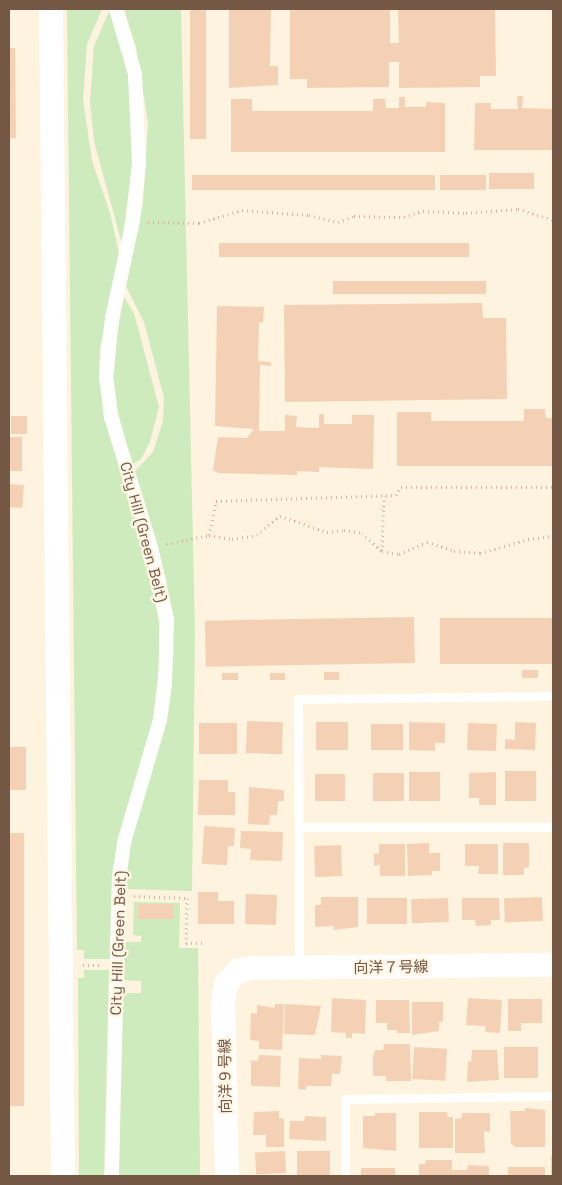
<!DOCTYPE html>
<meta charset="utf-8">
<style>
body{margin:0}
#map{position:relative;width:562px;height:1185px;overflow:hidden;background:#fdf3de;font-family:"Space Grotesk","Noto Sans JP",sans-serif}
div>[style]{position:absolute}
.green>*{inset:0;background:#cdebbc}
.building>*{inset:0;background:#f4d1b4;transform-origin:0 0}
.path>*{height:3px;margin-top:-1.5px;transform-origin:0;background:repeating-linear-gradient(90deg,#d9b498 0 1px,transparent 0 5px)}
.service>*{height:9px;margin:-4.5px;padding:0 4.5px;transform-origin:4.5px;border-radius:4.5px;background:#fff}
.pedestrian>*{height:14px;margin:-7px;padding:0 7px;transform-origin:7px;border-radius:7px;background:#fff}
.tertiary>*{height:24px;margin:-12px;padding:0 12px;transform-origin:12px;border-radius:12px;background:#fff}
span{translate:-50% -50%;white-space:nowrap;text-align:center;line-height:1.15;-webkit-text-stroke:4.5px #fff6e5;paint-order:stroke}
.street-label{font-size:15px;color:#745845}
.frame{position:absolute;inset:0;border:10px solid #745845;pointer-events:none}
</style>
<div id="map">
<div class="green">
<div style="clip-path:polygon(67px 9px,102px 9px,87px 44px,83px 99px,92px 161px,110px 213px,119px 253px,100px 348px,99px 374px,109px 433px,144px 544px,159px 623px,159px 666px,153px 719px,118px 840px,113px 870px,110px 959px,84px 959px,84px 950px,77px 950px)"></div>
<div style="clip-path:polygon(110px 9px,129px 78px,134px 149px,122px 244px,94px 141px,90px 102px,94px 46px)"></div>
<div style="clip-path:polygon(124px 9px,181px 9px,195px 633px,192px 891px,126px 889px,130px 844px,167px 714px,174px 649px,166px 579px,134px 472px,153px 452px,163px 421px,164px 398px,144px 322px,126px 286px,143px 203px,148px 123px,136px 47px)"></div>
<div style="clip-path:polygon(124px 297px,134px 313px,159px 407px,150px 442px,141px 459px,132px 465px,118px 412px,113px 375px,115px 343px)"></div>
<div style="clip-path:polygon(134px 902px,180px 903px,179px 948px,198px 948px,200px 1176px,118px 1176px,123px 993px,141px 993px,141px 981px,123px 980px,124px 912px,126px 942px,141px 942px,141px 936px,133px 935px)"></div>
<div style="clip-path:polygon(84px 970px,109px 970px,104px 1176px,79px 1176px,78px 978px,84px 978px)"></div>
</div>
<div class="building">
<div style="left:190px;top:9px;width:16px;height:130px"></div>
<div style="clip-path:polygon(229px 9px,271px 9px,270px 66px,278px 66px,278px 85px,229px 88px)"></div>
<div style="clip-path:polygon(290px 9px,390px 9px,390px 43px,399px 43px,398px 9px,495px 9px,496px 76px,480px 76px,480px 87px,399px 88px,399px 62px,389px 62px,389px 87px,307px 88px,307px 79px,290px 79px)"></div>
<div style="clip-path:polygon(9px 48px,15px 48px,16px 138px,9px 138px)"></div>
<div style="clip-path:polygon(517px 96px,523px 96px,522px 108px,553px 109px,553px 150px,474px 150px,475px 103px,491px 103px,491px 109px,518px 109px)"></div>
<div style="clip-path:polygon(399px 97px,405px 97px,405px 107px,426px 107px,426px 102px,445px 103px,445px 152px,231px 152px,231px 99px,252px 99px,252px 111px,373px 111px,373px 99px,385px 99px,386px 108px,399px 108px)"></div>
<div style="left:489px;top:173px;width:45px;height:16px"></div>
<div style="left:192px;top:175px;width:243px;height:15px"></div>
<div style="left:486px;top:175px;width:15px;height:46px;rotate:90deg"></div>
<div style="left:219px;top:243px;width:250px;height:14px"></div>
<div style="left:486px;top:281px;width:13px;height:153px;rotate:90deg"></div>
<div style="clip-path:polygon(482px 303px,483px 318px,506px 318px,507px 399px,285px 402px,284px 305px)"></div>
<div style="clip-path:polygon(217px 306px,264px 307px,263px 323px,259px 322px,258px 361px,271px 362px,271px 366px,260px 365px,259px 431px,285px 431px,285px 415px,297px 416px,296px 427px,319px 428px,319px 414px,324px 414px,324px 424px,352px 424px,352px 415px,374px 415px,373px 469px,319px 467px,319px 472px,297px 471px,297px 475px,218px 473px,213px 470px,218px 437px,247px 438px,254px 429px,215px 426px)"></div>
<div style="clip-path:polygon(524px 409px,545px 409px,546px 418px,553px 418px,553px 466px,397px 466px,397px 412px,431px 412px,431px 421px,524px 421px)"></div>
<div style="left:11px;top:416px;width:16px;height:18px"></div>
<div style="left:9px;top:437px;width:13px;height:34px"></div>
<div style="left:9px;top:484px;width:15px;height:23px;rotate:4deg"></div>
<div style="left:414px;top:617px;width:46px;height:209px;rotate:89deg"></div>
<div style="left:440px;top:618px;width:113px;height:46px"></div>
<div style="left:522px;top:670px;width:16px;height:8px"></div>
<div style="left:339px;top:672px;width:8px;height:15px;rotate:90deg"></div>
<div style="left:222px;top:673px;width:16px;height:7px"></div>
<div style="left:270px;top:673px;width:15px;height:7px"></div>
<div style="left:247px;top:721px;width:36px;height:32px;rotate:2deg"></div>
<div style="left:316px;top:722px;width:32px;height:28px"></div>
<div style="clip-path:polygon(409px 722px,445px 723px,445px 743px,435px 743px,435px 751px,409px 750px)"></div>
<div style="clip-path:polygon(515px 722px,536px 723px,535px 750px,505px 749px,505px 739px,515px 740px)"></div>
<div style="left:199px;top:723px;width:38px;height:31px"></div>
<div style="left:468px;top:723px;width:29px;height:27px;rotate:2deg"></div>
<div style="left:371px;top:724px;width:32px;height:26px"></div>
<div style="left:9px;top:747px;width:17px;height:43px"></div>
<div style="left:536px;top:771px;width:30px;height:31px;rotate:90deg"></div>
<div style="left:440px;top:772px;width:29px;height:31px;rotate:90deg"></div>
<div style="clip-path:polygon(496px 772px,496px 805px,479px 805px,479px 798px,469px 798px,469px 773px)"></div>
<div style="left:373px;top:773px;width:31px;height:28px"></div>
<div style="left:315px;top:774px;width:30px;height:27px"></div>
<div style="clip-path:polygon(199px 780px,228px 780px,228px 792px,235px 792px,235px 815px,198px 815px)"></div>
<div style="clip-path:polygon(249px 787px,284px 790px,284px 801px,278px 801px,277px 815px,270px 815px,269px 825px,248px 824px)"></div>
<div style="clip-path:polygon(204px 826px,235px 828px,234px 846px,228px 846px,227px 865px,202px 864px)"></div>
<div style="clip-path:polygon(241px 831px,283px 832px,282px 861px,250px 860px,251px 849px,240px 848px)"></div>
<div style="left:9px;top:833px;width:15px;height:273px"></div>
<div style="clip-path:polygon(429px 843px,429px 853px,440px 853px,440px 871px,432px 871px,432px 875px,408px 876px,407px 844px)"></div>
<div style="clip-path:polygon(503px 843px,529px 843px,529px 867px,524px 868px,524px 875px,503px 875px)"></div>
<div style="clip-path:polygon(379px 844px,405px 844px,405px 876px,380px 876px,380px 865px,374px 866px,374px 853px,379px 854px)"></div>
<div style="clip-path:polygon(465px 844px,498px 844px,498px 874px,478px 874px,479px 866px,465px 866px)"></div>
<div style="left:341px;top:845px;width:31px;height:27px;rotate:88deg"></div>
<div style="clip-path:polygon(198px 892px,218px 892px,218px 901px,234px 901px,234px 924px,198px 924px)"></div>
<div style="left:246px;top:894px;width:31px;height:30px;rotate:2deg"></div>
<div style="clip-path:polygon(321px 897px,358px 897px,358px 927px,333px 930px,334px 926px,315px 927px,315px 905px,321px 905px)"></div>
<div style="left:542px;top:897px;width:24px;height:38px;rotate:88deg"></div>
<div style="left:407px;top:898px;width:26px;height:40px;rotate:90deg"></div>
<div style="left:448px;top:898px;width:24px;height:37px;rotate:88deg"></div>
<div style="clip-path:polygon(462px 898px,499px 898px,500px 920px,491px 920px,491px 925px,476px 926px,475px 920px,462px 920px)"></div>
<div style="left:138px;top:904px;width:36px;height:15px"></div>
<div style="clip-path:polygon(332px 998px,366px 1000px,365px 1034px,352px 1033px,352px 1038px,346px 1038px,346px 1033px,331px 1032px)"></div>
<div style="clip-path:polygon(468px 998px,502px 1000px,500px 1033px,485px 1032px,486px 1026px,466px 1025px)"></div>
<div style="clip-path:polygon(508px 999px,542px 999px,542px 1023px,521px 1023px,521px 1031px,508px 1031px)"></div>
<div style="clip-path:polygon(376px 1000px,409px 1000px,410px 1033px,397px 1033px,397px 1030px,387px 1030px,387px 1023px,376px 1023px)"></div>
<div style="clip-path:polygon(412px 1002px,443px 1002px,443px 1021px,439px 1022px,439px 1031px,412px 1035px)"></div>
<div style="clip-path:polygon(275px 1004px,284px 1004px,282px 1050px,259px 1049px,259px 1041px,250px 1040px,251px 1013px,257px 1014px,257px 1005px,274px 1008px)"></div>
<div style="clip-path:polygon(285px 1004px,321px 1006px,315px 1035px,284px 1034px)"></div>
<div style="clip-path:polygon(384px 1044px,410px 1044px,411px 1081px,386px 1081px,386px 1076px,373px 1076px,373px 1057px,375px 1050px,383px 1050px)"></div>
<div style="left:414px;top:1047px;width:33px;height:32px;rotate:3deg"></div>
<div style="left:504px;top:1047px;width:34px;height:31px"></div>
<div style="clip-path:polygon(472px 1050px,497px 1050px,499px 1080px,467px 1082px,468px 1061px,471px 1062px)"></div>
<div style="clip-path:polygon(259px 1055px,281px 1056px,280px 1087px,251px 1086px,251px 1060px,258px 1061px)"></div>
<div style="clip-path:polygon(321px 1055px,342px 1056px,340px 1074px,332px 1074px,331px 1086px,306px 1086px,306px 1090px,298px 1089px,299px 1058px,321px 1059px)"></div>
<div style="clip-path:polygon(525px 1108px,545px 1110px,545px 1147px,515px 1147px,511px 1144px,510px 1111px,525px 1111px)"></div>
<div style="clip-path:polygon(279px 1111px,279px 1118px,284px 1119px,284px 1147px,266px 1147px,266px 1135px,253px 1135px,254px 1112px)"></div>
<div style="clip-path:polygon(419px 1112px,447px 1112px,448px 1117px,453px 1117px,453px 1148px,419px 1148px)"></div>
<div style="clip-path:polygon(375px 1113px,396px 1113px,396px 1151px,363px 1148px,363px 1116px,375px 1116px)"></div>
<div style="clip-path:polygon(462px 1113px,490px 1113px,490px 1132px,484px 1131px,485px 1153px,455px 1153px,455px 1119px,462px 1118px)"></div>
<div style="clip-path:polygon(305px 1116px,326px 1117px,326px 1141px,289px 1139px,290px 1121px,304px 1121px)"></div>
<div style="left:285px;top:1151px;width:22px;height:30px;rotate:87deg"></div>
<div style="left:330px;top:1151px;width:24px;height:33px;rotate:90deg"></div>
<div style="left:551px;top:1156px;width:2px;height:20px"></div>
<div style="clip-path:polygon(426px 1160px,452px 1160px,452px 1170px,467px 1170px,468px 1165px,489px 1166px,489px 1176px,419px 1176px,419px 1164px,425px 1164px)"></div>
<div style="left:508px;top:1167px;width:37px;height:9px"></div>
<div style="left:361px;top:1168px;width:34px;height:8px"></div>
</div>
<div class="path">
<div style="left:148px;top:222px;width:51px;rotate:1.1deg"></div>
<div style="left:199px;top:223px;width:45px;rotate:-16.8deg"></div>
<div style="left:242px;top:210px;width:67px;rotate:4.3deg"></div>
<div style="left:309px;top:215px;width:30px;rotate:14deg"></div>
<div style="left:338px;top:222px;width:17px;rotate:-21deg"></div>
<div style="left:354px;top:216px;width:50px;rotate:1.1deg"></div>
<div style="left:404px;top:217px;width:20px;rotate:-18deg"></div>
<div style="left:423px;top:211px;width:43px;rotate:2.7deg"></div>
<div style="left:466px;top:213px;width:52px;rotate:-4.4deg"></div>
<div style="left:518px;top:209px;width:37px;rotate:17deg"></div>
<div style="left:209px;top:535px;width:23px;rotate:10deg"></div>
<div style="left:232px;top:539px;width:25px;rotate:-9deg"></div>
<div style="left:257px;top:535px;width:30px;rotate:-40deg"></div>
<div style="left:280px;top:516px;width:50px;rotate:18.8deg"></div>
<div style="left:327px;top:532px;width:17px;rotate:-7deg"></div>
<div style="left:344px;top:530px;width:18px;rotate:9deg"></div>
<div style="left:362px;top:533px;width:27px;rotate:42deg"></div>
<div style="left:382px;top:551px;width:17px;rotate:10deg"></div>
<div style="left:399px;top:554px;width:30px;rotate:-23deg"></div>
<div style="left:427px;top:542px;width:28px;rotate:18deg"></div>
<div style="left:454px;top:551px;width:26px;rotate:4deg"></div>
<div style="left:480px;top:553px;width:50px;rotate:-16.3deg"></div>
<div style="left:528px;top:539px;width:25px;rotate:-7deg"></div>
<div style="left:167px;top:544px;width:43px;rotate:-12.1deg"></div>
<div style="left:209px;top:535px;width:35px;rotate:-78deg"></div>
<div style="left:216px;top:501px;width:180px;rotate:-1.9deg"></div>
<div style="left:396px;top:495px;width:9px;rotate:-58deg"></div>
<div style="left:401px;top:487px;width:152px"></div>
<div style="left:382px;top:551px;width:55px;rotate:-87.9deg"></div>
<div style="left:134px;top:896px;width:53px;rotate:2.2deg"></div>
<div style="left:187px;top:898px;width:45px;rotate:91.3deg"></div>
<div style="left:186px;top:943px;width:20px"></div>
<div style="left:83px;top:965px;width:19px"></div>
</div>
<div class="service">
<div style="left:299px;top:827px;width:254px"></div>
<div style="left:299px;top:967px;width:268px;rotate:-90.2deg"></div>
<div style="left:298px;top:699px;width:255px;rotate:-0.7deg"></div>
<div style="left:345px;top:1176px;width:77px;rotate:-90deg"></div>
<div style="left:345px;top:1099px;width:208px;rotate:-0.8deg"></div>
</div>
<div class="pedestrian">
<div style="left:112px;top:1176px;width:300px;rotate:-88.7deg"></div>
<div style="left:119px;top:876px;width:37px;rotate:-81deg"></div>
<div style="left:125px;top:839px;width:124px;rotate:-73.6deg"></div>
<div style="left:160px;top:720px;width:36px;rotate:-82deg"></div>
<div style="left:165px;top:684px;width:65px;rotate:-88.2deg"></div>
<div style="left:167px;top:619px;width:74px;rotate:-102.5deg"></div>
<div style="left:151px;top:547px;width:136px;rotate:-107.1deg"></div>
<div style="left:111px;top:417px;width:38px;rotate:-97deg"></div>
<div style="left:106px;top:379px;width:61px;rotate:-84.4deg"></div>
<div style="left:112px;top:318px;width:100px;rotate:-77.9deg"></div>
<div style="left:133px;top:220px;width:57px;rotate:-84deg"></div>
<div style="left:139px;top:163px;width:89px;rotate:-92.6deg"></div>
<div style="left:135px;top:74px;width:68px;rotate:-106.3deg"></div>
</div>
<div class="tertiary">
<div style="left:51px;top:9px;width:1167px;rotate:89.41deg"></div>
<div style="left:227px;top:1176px;width:176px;rotate:-91.3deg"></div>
<div style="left:223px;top:1000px;width:16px;rotate:-79deg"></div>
<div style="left:226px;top:984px;width:18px;rotate:-47deg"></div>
<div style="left:238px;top:971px;width:14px;rotate:-12deg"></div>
<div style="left:252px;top:968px;width:301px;rotate:-0.6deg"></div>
</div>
<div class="street-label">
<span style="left:144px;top:532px;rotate:75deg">City Hill (Green Belt)</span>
<span style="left:118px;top:943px;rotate:-88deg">City Hill (Green Belt)</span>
<span style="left:391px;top:967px;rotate:-1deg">向洋７号線</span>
<span style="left:225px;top:1076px;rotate:-91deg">向洋９号線</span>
</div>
<div class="frame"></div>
</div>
